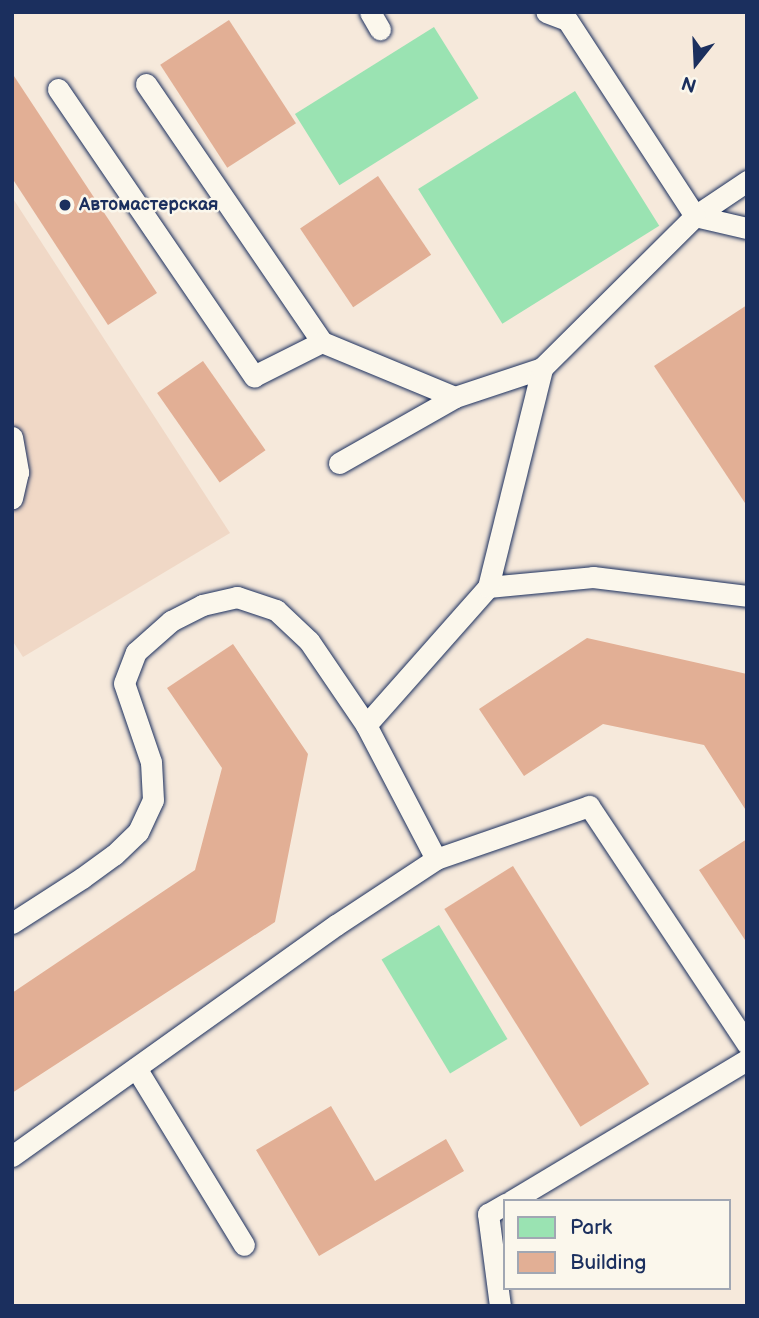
<!DOCTYPE html>
<meta charset="utf-8">
<style>
body{margin:0}
#map{position:relative;width:759px;height:1318px;overflow:hidden;background:#f6e9db;font-family:"Balsamiq Sans",sans-serif}
div>[style]{position:absolute}
.built>*{inset:0;background:#f0d8c6}
.green>*{inset:0;background:#9ae3b2;transform-origin:0 0}
.building>*{inset:0;background:#e2af95;transform-origin:0 0}
.roads{filter:drop-shadow(0 0 2px #1b2f5e) drop-shadow(0 0 2px #1b2f5e)}
.service>*{height:21px;margin:-10.5px;padding:0 10.5px;transform-origin:10.5px;border-radius:10.5px;background:#fbf7ec}
.dots>*{width:19px;height:19px;translate:-50% -50%;box-sizing:border-box;border:4px solid #fbf7ec;border-radius:50%}
span{translate:-50% -50%;white-space:nowrap;text-align:center;line-height:1.15;-webkit-text-stroke:5px #fbf7ec;paint-order:stroke}
.poi-label{font-size:18px;color:#1b2f5e;font-weight:700}
.left{translate:0 -50%;text-align:left}
.frame{position:absolute;inset:0;border:14px solid #1b2f5e;pointer-events:none}
.legend{position:absolute;left:503px;top:1199px;width:228px;height:91px;box-sizing:border-box;background:#fbf7ec;border:2px solid #a1a7b3;margin:0;padding:9px 12px;list-style:none;font-size:21px;color:#1b2f5e}
.legend li{display:flex;align-items:center;gap:14px;height:35px}
.legend b{width:35px;border:2px solid #a1a7b3}
.north{position:absolute;left:661px;top:28px;width:70px;height:70px;-webkit-text-stroke:5px #fbf7ec;paint-order:stroke;rotate:198deg;font-size:19px;font-weight:700;line-height:28px;text-align:center;color:#1b2f5e}
.north::after{content:'';display:block;margin:auto;width:24px;height:32px;background:#1b2f5e;clip-path:polygon(50% 0,100% 100%,50% 72%,0 100%)}
</style>
<div id="map">
<div class="built">
<div style="clip-path:polygon(12px 197px,230px 533px,23px 657px,12px 640px)"></div>
</div>
<div class="green">
<div style="left:434px;top:27px;width:84px;height:164px;rotate:58deg"></div>
<div style="left:575px;top:91px;width:159px;height:185px;rotate:58deg"></div>
<div style="left:439px;top:925px;width:133px;height:67px;rotate:59deg"></div>
</div>
<div class="building">
<div style="left:229px;top:20px;width:123px;height:82px;rotate:57deg"></div>
<div style="clip-path:polygon(12px 73px,157px 293px,108px 325px,12px 178px)"></div>
<div style="left:378px;top:176px;width:95px;height:94px;rotate:56deg"></div>
<div style="clip-path:polygon(747px 305px,747px 506px,654px 366px)"></div>
<div style="left:203px;top:361px;width:109px;height:56px;rotate:55deg"></div>
<div style="clip-path:polygon(587px 638px,747px 674px,747px 812px,704px 745px,603px 724px,524px 776px,479px 709px)"></div>
<div style="clip-path:polygon(233px 644px,308px 754px,275px 922px,12px 1093px,12px 993px,195px 870px,222px 768px,167px 688px)"></div>
<div style="clip-path:polygon(747px 839px,747px 943px,699px 870px)"></div>
<div style="left:513px;top:866px;width:257px;height:81px;rotate:58deg"></div>
<div style="clip-path:polygon(331px 1106px,375px 1181px,446px 1139px,464px 1171px,319px 1256px,256px 1150px)"></div>
</div>
<div class="roads">
<div class="service">
<div style="left:370px;top:12px;width:20px;rotate:60deg"></div>
<div style="left:146px;top:84px;width:312px;rotate:55.7deg"></div>
<div style="left:322px;top:342px;width:144px;rotate:22.5deg"></div>
<div style="left:455px;top:397px;width:92px;rotate:-18.4deg"></div>
<div style="left:58px;top:89px;width:348px;rotate:55.7deg"></div>
<div style="left:254px;top:376px;width:76px;rotate:-26.6deg"></div>
<div style="left:695px;top:216px;width:63px;rotate:-33.9deg"></div>
<div style="left:695px;top:216px;width:53px;rotate:13deg"></div>
<div style="left:12px;top:437px;width:36px;rotate:80deg"></div>
<div style="left:18px;top:472px;width:27px;rotate:103deg"></div>
<div style="left:339px;top:463px;width:133px;rotate:-29.6deg"></div>
<div style="left:488px;top:587px;width:105px;rotate:-5.4deg"></div>
<div style="left:593px;top:577px;width:155px;rotate:7deg"></div>
<div style="left:436px;top:859px;width:162px;rotate:-19.1deg"></div>
<div style="left:589px;top:806px;width:286px;rotate:56.4deg"></div>
<div style="left:12px;top:923px;width:83px;rotate:-32.7deg"></div>
<div style="left:82px;top:878px;width:39px;rotate:-36deg"></div>
<div style="left:114px;top:855px;width:33px;rotate:-44deg"></div>
<div style="left:138px;top:832px;width:35px;rotate:-65deg"></div>
<div style="left:153px;top:800px;width:38px;rotate:-93deg"></div>
<div style="left:151px;top:762px;width:83px;rotate:-108.9deg"></div>
<div style="left:124px;top:683px;width:33px;rotate:-69deg"></div>
<div style="left:136px;top:652px;width:47px;rotate:-41.5deg"></div>
<div style="left:171px;top:621px;width:35px;rotate:-27deg"></div>
<div style="left:202px;top:605px;width:36px;rotate:-13deg"></div>
<div style="left:237px;top:597px;width:41px;rotate:18.4deg"></div>
<div style="left:276px;top:610px;width:45px;rotate:43.2deg"></div>
<div style="left:309px;top:641px;width:102px;rotate:55.8deg"></div>
<div style="left:366px;top:725px;width:184px;rotate:-48.5deg"></div>
<div style="left:488px;top:587px;width:226px;rotate:-76.1deg"></div>
<div style="left:542px;top:368px;width:216px;rotate:-44.8deg"></div>
<div style="left:695px;top:216px;width:234px;rotate:-123.1deg"></div>
<div style="left:567px;top:20px;width:22px;rotate:-159deg"></div>
<div style="left:136px;top:1068px;width:207px;rotate:58.6deg"></div>
<div style="left:12px;top:1156px;width:398px;rotate:-35.5deg"></div>
<div style="left:336px;top:925px;width:120px;rotate:-33.4deg"></div>
<div style="left:436px;top:859px;width:151px;rotate:-117.6deg"></div>
<div style="left:511px;top:1201px;width:275px;rotate:-30.9deg"></div>
<div style="left:500px;top:1306px;width:93px;rotate:-97.4deg"></div>
<div style="left:488px;top:1214px;width:20px;rotate:-30deg"></div>
</div>
</div>
<div class="dots">
<div style="left:65px;top:205px;background:#1b2f5e"></div>
</div>
<div class="poi-label">
<span class="left" style="left:79px;top:205px">Автомастерская</span>
</div>
<div class="frame"></div>
<ul class="legend">
<li><b style="height:19px;background:#9ae3b2"></b>Park</li>
<li><b style="height:19px;background:#e2af95"></b>Building</li>
</ul>
<div class="north">N</div>
</div>
